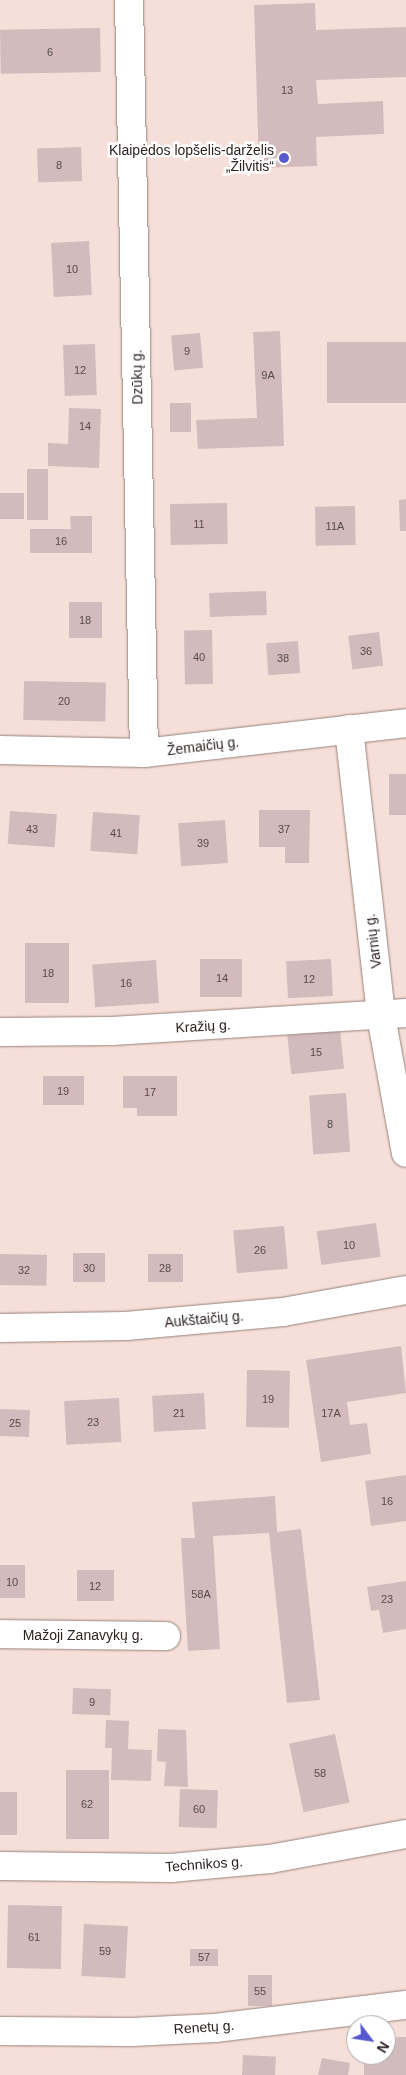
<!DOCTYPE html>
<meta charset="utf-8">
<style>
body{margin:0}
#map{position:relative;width:406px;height:2075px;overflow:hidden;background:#f7dfd9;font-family:Helvetica,sans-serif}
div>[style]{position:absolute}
.building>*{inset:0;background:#d3bbbd;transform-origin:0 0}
.roads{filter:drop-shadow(0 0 1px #97827c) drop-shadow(0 0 1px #97827c)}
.minor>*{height:28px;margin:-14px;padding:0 14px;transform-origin:14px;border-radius:14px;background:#fff}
.dots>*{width:14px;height:14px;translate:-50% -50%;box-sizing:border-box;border:2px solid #fff;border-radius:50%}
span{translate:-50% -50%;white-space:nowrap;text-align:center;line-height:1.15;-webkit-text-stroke:5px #fff;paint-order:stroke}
.number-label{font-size:11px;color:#564a49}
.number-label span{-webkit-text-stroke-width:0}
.poi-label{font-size:14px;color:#2d2422}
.right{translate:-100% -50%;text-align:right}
.street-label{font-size:14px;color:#2d2422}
.north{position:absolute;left:346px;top:2015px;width:50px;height:50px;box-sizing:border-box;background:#fff;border:1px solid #aba7a7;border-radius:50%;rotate:121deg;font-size:14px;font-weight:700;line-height:20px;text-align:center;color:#2d2422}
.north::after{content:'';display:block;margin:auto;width:18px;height:22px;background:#5758cf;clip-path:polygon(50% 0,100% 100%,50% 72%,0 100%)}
</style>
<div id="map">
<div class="building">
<div style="clip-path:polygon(315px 3px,316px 30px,406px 27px,406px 77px,316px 80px,318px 104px,383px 101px,384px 134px,316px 137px,317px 166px,259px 168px,254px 5px)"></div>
<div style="left:100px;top:28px;width:44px;height:100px;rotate:89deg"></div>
<div style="left:81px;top:147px;width:34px;height:44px;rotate:88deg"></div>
<div style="left:89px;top:241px;width:54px;height:38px;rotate:87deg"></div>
<div style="clip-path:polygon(280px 331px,284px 446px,198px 449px,196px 420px,257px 418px,253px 332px)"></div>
<div style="left:200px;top:333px;width:35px;height:29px;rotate:85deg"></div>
<div style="left:406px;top:342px;width:61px;height:79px;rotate:90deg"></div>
<div style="left:95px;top:344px;width:51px;height:32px;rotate:88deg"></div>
<div style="left:191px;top:403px;width:29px;height:21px;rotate:90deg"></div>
<div style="clip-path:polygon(69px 408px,101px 409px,99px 468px,48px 466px,48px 443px,68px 444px)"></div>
<div style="left:27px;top:469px;width:21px;height:51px"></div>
<div style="left:0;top:493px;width:24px;height:26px"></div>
<div style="clip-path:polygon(406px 499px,406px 531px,400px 531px,399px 500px)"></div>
<div style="left:227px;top:503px;width:41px;height:57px;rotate:89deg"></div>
<div style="left:355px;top:506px;width:39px;height:40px;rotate:89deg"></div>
<div style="clip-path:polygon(70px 516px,92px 516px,92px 553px,30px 553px,30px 529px,71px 529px)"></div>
<div style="left:266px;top:591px;width:24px;height:57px;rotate:88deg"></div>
<div style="left:69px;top:602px;width:33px;height:36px"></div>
<div style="left:212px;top:630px;width:54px;height:28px;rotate:89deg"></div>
<div style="left:379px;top:632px;width:34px;height:31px;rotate:83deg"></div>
<div style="left:298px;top:641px;width:32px;height:32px;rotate:86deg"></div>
<div style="left:24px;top:681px;width:82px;height:39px;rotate:1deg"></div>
<div style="left:406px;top:774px;width:41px;height:17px;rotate:90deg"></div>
<div style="clip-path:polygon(259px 810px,310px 810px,309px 863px,285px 863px,285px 847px,259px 847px)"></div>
<div style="left:10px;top:811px;width:47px;height:33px;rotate:4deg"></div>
<div style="left:93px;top:812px;width:47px;height:39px;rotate:4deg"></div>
<div style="left:225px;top:820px;width:43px;height:47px;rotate:86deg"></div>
<div style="left:25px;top:943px;width:44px;height:60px"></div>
<div style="left:200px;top:959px;width:42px;height:38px"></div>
<div style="left:331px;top:959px;width:37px;height:45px;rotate:87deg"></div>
<div style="left:156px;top:960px;width:43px;height:64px;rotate:86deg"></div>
<div style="left:340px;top:1030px;width:39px;height:53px;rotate:84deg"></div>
<div style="left:43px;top:1076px;width:41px;height:29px"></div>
<div style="clip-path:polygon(123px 1076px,177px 1076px,177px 1116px,137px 1116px,137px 1108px,123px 1108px)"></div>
<div style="left:346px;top:1093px;width:59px;height:37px;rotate:86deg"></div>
<div style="left:376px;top:1223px;width:34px;height:60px;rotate:82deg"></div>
<div style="left:284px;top:1226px;width:43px;height:51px;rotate:85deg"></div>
<div style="left:105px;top:1253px;width:29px;height:32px;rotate:90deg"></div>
<div style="left:0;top:1254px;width:47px;height:31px;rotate:1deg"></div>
<div style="left:148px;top:1254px;width:35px;height:28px"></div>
<div style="clip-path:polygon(401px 1346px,406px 1393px,347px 1402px,350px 1425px,367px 1423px,371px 1454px,321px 1462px,306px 1360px)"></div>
<div style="left:247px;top:1370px;width:43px;height:57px;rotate:1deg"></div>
<div style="left:204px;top:1393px;width:36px;height:52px;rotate:87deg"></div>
<div style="left:119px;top:1398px;width:44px;height:55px;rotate:87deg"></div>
<div style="left:0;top:1409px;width:30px;height:27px;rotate:2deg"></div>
<div style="clip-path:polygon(406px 1475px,406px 1521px,371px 1526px,365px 1481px)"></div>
<div style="clip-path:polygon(275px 1496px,277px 1532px,301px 1529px,320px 1700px,287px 1703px,269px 1533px,213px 1536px,220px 1649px,188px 1651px,181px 1538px,195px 1538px,192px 1502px)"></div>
<div style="left:0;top:1565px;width:25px;height:33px"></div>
<div style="left:77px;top:1570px;width:37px;height:31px"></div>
<div style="clip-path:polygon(406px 1581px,406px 1629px,383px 1633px,379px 1610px,371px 1611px,367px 1587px)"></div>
<div style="left:73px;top:1688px;width:38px;height:26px;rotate:2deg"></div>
<div style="clip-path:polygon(106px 1720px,129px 1721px,128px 1749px,152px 1750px,151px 1781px,111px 1780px,112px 1748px,105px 1748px)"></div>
<div style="clip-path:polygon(158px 1729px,186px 1730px,188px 1787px,164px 1786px,166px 1762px,157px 1761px)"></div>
<div style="left:335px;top:1734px;width:70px;height:47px;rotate:78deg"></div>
<div style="left:66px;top:1770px;width:43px;height:69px"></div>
<div style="left:180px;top:1789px;width:38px;height:38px;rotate:2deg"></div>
<div style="left:0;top:1792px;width:17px;height:43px"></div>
<div style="left:8px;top:1905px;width:54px;height:63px;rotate:1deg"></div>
<div style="left:84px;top:1924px;width:44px;height:52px;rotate:3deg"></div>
<div style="left:190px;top:1949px;width:28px;height:17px"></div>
<div style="left:248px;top:1975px;width:24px;height:31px"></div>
<div style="clip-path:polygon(386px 2037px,406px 2037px,406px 2075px,364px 2075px,364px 2055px,386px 2055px)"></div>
<div style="left:243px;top:2055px;width:33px;height:20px;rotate:3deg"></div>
<div style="clip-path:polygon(322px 2058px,350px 2063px,348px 2075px,318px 2075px)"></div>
</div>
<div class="roads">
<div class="minor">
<div style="left:129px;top:0;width:753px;rotate:88.86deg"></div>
<div style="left:349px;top:729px;width:289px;rotate:83.6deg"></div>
<div style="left:381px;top:1016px;width:139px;rotate:79.7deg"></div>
<div style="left:0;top:750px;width:144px;rotate:1.2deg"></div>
<div style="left:144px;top:753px;width:264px;rotate:-6.5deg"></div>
<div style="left:0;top:1032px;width:112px;rotate:-0.5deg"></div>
<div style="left:112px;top:1031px;width:295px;rotate:-3.5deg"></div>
<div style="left:0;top:1328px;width:126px;rotate:-0.9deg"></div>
<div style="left:126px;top:1326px;width:158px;rotate:-5.1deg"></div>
<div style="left:283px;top:1312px;width:125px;rotate:-10.1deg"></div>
<div style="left:0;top:1634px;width:166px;rotate:0.7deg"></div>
<div style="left:0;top:1866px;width:171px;rotate:0.7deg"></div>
<div style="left:171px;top:1868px;width:99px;rotate:-5.2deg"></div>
<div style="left:270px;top:1859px;width:138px;rotate:-10.4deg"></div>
<div style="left:0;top:2031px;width:132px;rotate:0.4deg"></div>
<div style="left:132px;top:2032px;width:83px;rotate:-2.8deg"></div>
<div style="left:215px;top:2028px;width:192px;rotate:-6.9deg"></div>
</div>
</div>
<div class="dots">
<div style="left:284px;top:158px;background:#5758cf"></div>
</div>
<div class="number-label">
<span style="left:50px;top:52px">6</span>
<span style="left:287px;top:90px">13</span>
<span style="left:59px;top:165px">8</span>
<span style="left:72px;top:269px">10</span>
<span style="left:187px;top:351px">9</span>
<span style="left:80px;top:370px">12</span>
<span style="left:268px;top:375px">9A</span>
<span style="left:85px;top:426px">14</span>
<span style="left:199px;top:524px">11</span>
<span style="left:335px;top:526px">11A</span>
<span style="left:61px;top:541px">16</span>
<span style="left:85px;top:620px">18</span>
<span style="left:366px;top:651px">36</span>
<span style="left:199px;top:657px">40</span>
<span style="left:283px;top:658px">38</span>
<span style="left:64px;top:701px">20</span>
<span style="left:32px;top:829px">43</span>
<span style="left:284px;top:829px">37</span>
<span style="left:116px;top:833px">41</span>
<span style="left:203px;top:843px">39</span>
<span style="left:48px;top:973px">18</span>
<span style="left:222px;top:978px">14</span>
<span style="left:309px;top:979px">12</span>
<span style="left:126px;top:983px">16</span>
<span style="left:316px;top:1052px">15</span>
<span style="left:63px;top:1091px">19</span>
<span style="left:150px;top:1092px">17</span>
<span style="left:330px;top:1124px">8</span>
<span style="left:349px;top:1245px">10</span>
<span style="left:260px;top:1250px">26</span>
<span style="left:89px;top:1268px">30</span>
<span style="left:165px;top:1268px">28</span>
<span style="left:24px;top:1270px">32</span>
<span style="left:268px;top:1399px">19</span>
<span style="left:179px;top:1413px">21</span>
<span style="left:331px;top:1413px">17A</span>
<span style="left:93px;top:1422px">23</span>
<span style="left:15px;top:1423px">25</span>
<span style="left:387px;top:1501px">16</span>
<span style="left:12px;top:1582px">10</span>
<span style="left:95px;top:1586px">12</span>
<span style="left:201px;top:1594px">58A</span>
<span style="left:387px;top:1599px">23</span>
<span style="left:92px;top:1702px">9</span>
<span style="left:320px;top:1773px">58</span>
<span style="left:87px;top:1804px">62</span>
<span style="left:199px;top:1809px">60</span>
<span style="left:34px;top:1937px">61</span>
<span style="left:105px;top:1951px">59</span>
<span style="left:204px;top:1957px">57</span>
<span style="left:260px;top:1991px">55</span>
</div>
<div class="poi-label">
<span class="right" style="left:274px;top:158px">Klaipėdos lopšelis-darželis<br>„Žilvitis“</span>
</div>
<div class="street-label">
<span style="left:137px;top:377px;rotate:-91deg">Dzūkų g.</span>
<span style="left:203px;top:746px;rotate:-7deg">Žemaičių g.</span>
<span style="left:373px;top:941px;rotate:-97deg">Varnių g.</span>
<span style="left:203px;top:1026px;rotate:-3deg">Kražių g.</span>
<span style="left:204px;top:1319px;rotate:-5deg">Aukštaičių g.</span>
<span style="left:83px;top:1635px">Mažoji Zanavykų g.</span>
<span style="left:204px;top:1864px;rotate:-4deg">Technikos g.</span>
<span style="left:204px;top:2027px;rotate:-4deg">Renetų g.</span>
</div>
<div class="north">N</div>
</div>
